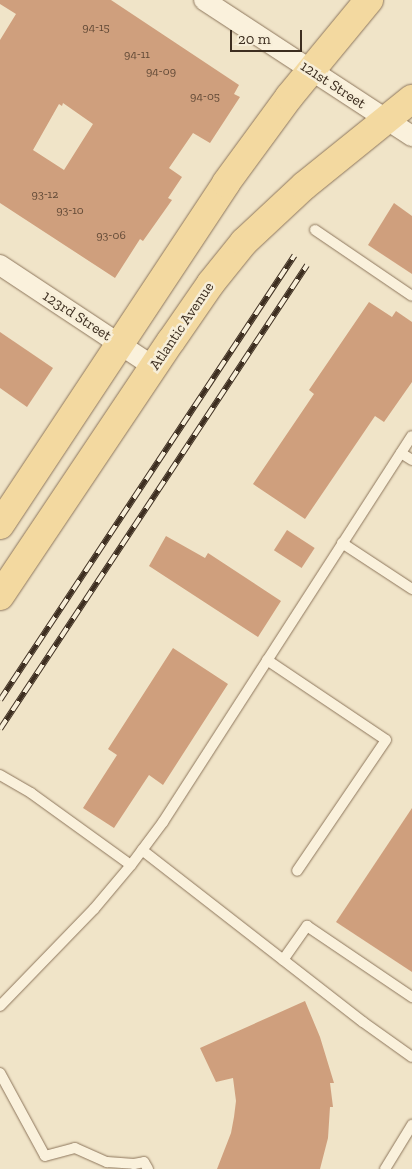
<!DOCTYPE html>
<style>
body{margin:0}
#map{position:relative;width:412px;height:1169px;overflow:hidden;background:#f0e4c8;font-family:"Zilla Slab",serif}
div>[style]{position:absolute}
.building>*{inset:0;background:#cf9f7d;transform-origin:0 0}
.roads{filter:drop-shadow(0 0 1px #8d765c) drop-shadow(0 0 1px #8d765c)}
.lane>*{height:10px;margin:-5px;padding:0 5px;transform-origin:5px;border-radius:5px;background:#faf1dc}
.street>*{height:20px;margin:-10px;padding:0 10px;transform-origin:10px;border-radius:10px;background:#faf1dc}
.primary>*{height:28px;margin:-14px;padding:0 14px;transform-origin:14px;border-radius:14px;background:#f3d9a0}
.rail>*{height:5.5px;margin-top:-2.75px;transform-origin:0;background:repeating-linear-gradient(90deg,#f7eed8 0 11px,#3d2e20 0 22px);box-sizing:border-box;border-block:1px solid #3d2e20}
span{translate:-50% -50%;white-space:nowrap;text-align:center;line-height:1.15;-webkit-text-stroke:5px #f7eed8;paint-order:stroke}
.number-label{font-size:12px;color:#624a37}
.number-label span{-webkit-text-stroke-width:0}
.street-label{font-size:15px;color:#3d2e20}
.scale{position:absolute;left:230px;top:30px;width:72px;height:22px;box-sizing:border-box;border:2px solid #3d2e20;border-top:0;padding-left:6px;font-size:15px;line-height:18px;white-space:nowrap;color:#3d2e20;-webkit-text-stroke:4px #f7eed8;paint-order:stroke}
</style>
<div id="map">
<div class="building">
<div style="clip-path:polygon(evenodd,0 0,111px 0,239px 85px,234px 94px,240px 97px,210px 143px,193px 133px,169px 168px,182px 177px,168px 198px,172px 200px,143px 241px,140px 239px,115px 278px,0 203px,0 40px,16px 14px,0 4px,0 0,63px 103px,93px 124px,64px 170px,33px 150px,59px 104px,62px 106px,63px 103px)"></div>
<div style="clip-path:polygon(394px 203px,412px 216px,412px 274px,368px 245px)"></div>
<div style="clip-path:polygon(369px 302px,392px 317px,396px 311px,412px 322px,412px 382px,384px 422px,375px 416px,305px 519px,253px 484px,314px 394px,309px 390px)"></div>
<div style="clip-path:polygon(0 332px,53px 368px,27px 407px,0 388px)"></div>
<div style="left:287px;top:530px;width:33px;height:24px;rotate:33deg"></div>
<div style="clip-path:polygon(166px 536px,205px 558px,208px 553px,281px 601px,258px 637px,149px 566px)"></div>
<div style="clip-path:polygon(173px 648px,228px 684px,163px 785px,149px 775px,114px 828px,83px 808px,117px 755px,108px 749px)"></div>
<div style="clip-path:polygon(412px 808px,412px 972px,336px 922px)"></div>
<div style="clip-path:polygon(305px 1001px,320px 1037px,334px 1083px,330px 1083px,333px 1107px,330px 1107px,328px 1138px,320px 1169px,217px 1169px,231px 1133px,234px 1117px,236px 1101px,233px 1078px,216px 1082px,200px 1048px)"></div>
</div>
<div class="roads">
<div class="lane">
<div style="left:315px;top:230px;width:117px;rotate:34.2deg"></div>
<div style="left:401px;top:453px;width:13px;rotate:32deg"></div>
<div style="left:342px;top:543px;width:84px;rotate:33.3deg"></div>
<div style="left:267px;top:660px;width:143px;rotate:33.9deg"></div>
<div style="left:386px;top:740px;width:158px;rotate:124.2deg"></div>
<div style="left:0;top:775px;width:36px;rotate:30deg"></div>
<div style="left:31px;top:793px;width:123px;rotate:35.8deg"></div>
<div style="left:142px;top:850px;width:280px;rotate:37.9deg"></div>
<div style="left:363px;top:1022px;width:60px;rotate:35.5deg"></div>
<div style="left:283px;top:960px;width:42px;rotate:-54.8deg"></div>
<div style="left:307px;top:926px;width:127px;rotate:34.1deg"></div>
<div style="left:0;top:1006px;width:135px;rotate:-45.9deg"></div>
<div style="left:94px;top:909px;width:57px;rotate:-49.9deg"></div>
<div style="left:131px;top:865px;width:54px;rotate:-53.3deg"></div>
<div style="left:163px;top:822px;width:459px;rotate:-57.2deg"></div>
<div style="left:0;top:1073px;width:94px;rotate:61.5deg"></div>
<div style="left:45px;top:1156px;width:31px;rotate:-15deg"></div>
<div style="left:75px;top:1148px;width:35px;rotate:24deg"></div>
<div style="left:107px;top:1162px;width:27px;rotate:4deg"></div>
<div style="left:134px;top:1164px;width:10px;rotate:-11deg"></div>
<div style="left:144px;top:1162px;width:8px;rotate:60deg"></div>
<div style="left:385px;top:1169px;width:52px;rotate:-58.5deg"></div>
</div>
<div class="street">
<div style="left:204px;top:0;width:249px;rotate:33.2deg"></div>
<div style="left:0;top:265px;width:185px;rotate:33.5deg"></div>
</div>
<div class="primary">
<div style="left:0;top:525px;width:410px;rotate:-56.5deg"></div>
<div style="left:226px;top:183px;width:107px;rotate:-53.8deg"></div>
<div style="left:289px;top:97px;width:126px;rotate:-50.5deg"></div>
<div style="left:0;top:596px;width:307px;rotate:-56.2deg"></div>
<div style="left:171px;top:341px;width:70px;rotate:-55.4deg"></div>
<div style="left:211px;top:283px;width:53px;rotate:-51.2deg"></div>
<div style="left:244px;top:242px;width:82px;rotate:-43deg"></div>
<div style="left:304px;top:186px;width:139px;rotate:-38.9deg"></div>
</div>
</div>
<div class="rail">
<div style="left:0;top:700px;width:533px;rotate:-56.49deg"></div>
<div style="left:0;top:729px;width:556px;rotate:-56.51deg"></div>
</div>
<div class="number-label">
<span style="left:96px;top:28px">94-15</span>
<span style="left:137px;top:55px">94-11</span>
<span style="left:161px;top:72px">94-09</span>
<span style="left:205px;top:97px">94-05</span>
<span style="left:45px;top:195px">93-12</span>
<span style="left:70px;top:211px">93-10</span>
<span style="left:111px;top:236px">93-06</span>
</div>
<div class="street-label">
<span style="left:333px;top:85px;rotate:33deg">121st Street</span>
<span style="left:77px;top:316px;rotate:33deg">123rd Street</span>
<span style="left:182px;top:326px;rotate:-56deg">Atlantic Avenue</span>
</div>
<div class="scale">20 m</div>
</div>
